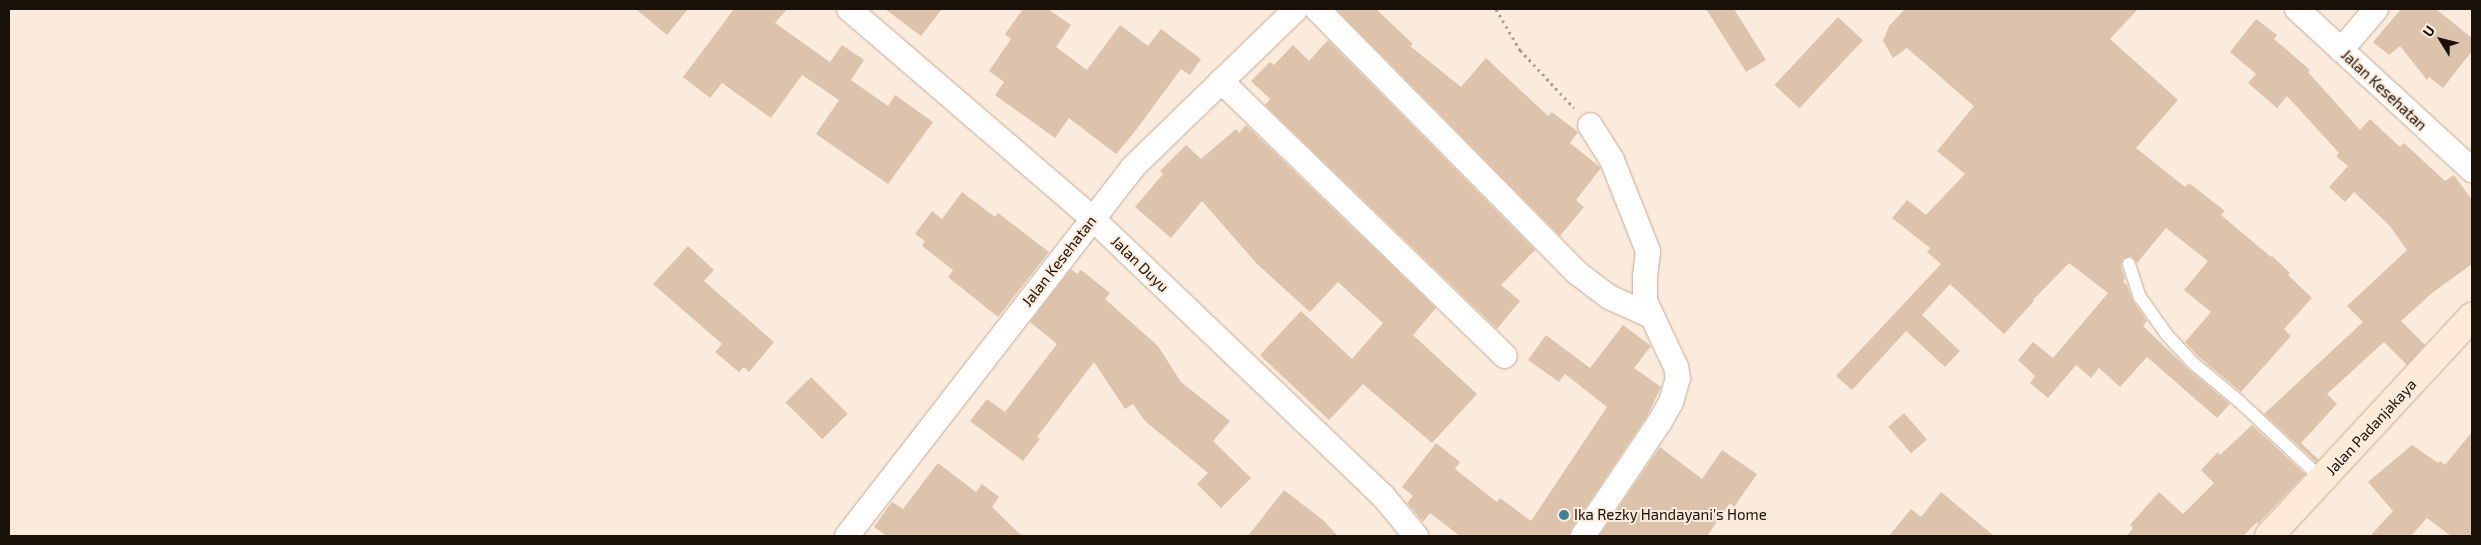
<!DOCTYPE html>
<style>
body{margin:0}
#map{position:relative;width:2481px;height:545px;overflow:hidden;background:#fbebdd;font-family:"Exo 2",sans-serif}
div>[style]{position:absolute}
.building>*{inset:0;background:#ddc3ac;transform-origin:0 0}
.path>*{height:3px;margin-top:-1.5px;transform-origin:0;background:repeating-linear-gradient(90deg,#ab9e92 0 2.5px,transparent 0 6.5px)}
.roads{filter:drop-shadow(0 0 1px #c5ab94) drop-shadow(0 0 1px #c5ab94)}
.lane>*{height:12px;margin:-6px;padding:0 6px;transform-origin:6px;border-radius:6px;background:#fff}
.street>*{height:24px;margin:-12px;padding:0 12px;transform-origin:12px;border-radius:12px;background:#fff}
.secondary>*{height:28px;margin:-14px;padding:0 14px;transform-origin:14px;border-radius:14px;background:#feead7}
.dots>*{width:14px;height:14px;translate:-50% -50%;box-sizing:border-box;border:2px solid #fbebdd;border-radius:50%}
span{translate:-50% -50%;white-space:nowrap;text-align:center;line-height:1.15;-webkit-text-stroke:4px #fbebdd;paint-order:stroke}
.street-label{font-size:15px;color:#191008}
.poi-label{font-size:15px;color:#191008}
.left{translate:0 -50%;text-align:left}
.frame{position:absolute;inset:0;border:10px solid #191008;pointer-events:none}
.north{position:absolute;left:2416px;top:15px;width:50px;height:50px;-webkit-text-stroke:4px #fbebdd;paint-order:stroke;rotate:306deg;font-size:14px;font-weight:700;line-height:20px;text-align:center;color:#191008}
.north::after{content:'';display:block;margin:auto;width:18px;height:22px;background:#191008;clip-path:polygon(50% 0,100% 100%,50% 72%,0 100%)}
</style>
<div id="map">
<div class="building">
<div style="clip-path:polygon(636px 9px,688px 9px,667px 35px)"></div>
<div style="clip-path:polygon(734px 9px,787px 9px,775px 23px,830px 62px,842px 45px,864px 60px,851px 80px,888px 106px,895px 95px,933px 122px,888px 184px,816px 134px,839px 100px,802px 75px,771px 118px,722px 83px,710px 98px,683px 77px)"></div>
<div style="clip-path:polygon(885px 9px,942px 9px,921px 36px)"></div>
<div style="clip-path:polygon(1023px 9px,1048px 9px,1071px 25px,1056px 47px,1087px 70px,1120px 25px,1148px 46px,1161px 29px,1201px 59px,1190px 75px,1181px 69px,1136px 130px,1116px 154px,1069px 118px,1055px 138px,995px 95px,1004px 82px,989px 71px,1011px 39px,1005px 34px)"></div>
<div style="clip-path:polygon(1336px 9px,1376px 9px,1413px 44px,1410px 46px,1461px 87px,1486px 58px,1548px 116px,1552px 112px,1578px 132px,1570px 143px,1601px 168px,1576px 200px,1584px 207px,1560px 236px)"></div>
<div style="clip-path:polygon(1706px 9px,1734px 9px,1766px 60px,1746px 72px)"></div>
<div style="clip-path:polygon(1905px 9px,2138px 9px,2110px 39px,2178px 100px,2136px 148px,2185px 187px,2189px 183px,2225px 211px,2221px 215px,2271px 257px,2272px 256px,2290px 273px,2288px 275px,2312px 298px,2284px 329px,2291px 336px,2241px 392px,2199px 357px,2185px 342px,2211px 312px,2184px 290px,2208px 261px,2166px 228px,2137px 263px,2131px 256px,2123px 259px,2121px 266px,2125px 279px,2123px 282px,2127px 285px,2133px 301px,2147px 321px,2143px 326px,2188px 369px,2230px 404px,2217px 418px,2147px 357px,2120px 387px,2099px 368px,2091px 378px,2076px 365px,2048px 398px,2030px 383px,2035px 376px,2018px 360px,2033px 342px,2053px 358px,2108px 293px,2069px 263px,2033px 300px,2034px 301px,2004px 334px,1950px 284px,1922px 315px,1960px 351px,1945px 367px,1906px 331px,1852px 390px,1836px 376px,1941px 264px,1927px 252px,1930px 248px,1892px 218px,1907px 200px,1926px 215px,1965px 174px,1937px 151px,1974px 106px,1907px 48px,1893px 58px,1883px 41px,1889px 26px)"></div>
<div style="clip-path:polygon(2401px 9px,2436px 9px,2472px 38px,2472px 51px,2443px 88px,2429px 77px,2427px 80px,2400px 46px,2389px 55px,2373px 42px)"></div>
<div style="left:1838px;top:17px;width:34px;height:93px;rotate:43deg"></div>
<div style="clip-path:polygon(2256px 19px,2277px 35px,2274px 39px,2310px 70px,2308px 72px,2360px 130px,2370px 119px,2400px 147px,2404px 143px,2445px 181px,2454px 175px,2472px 200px,2472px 264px,2432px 293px,2401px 321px,2425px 345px,2407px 365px,2384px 342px,2327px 394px,2337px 404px,2301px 443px,2319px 460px,2316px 462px,2264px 414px,2363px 322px,2347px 306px,2407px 250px,2389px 225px,2354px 192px,2345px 202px,2329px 187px,2348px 166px,2336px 156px,2339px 153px,2287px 96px,2277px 108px,2248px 83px,2256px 74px,2230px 52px)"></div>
<div style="clip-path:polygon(1328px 40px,1535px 250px,1501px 285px,1520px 301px,1497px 329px,1265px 105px,1270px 99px,1251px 81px,1270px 62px,1274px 65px,1293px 45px,1309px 61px)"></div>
<div style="clip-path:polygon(1246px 125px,1436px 308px,1413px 335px,1477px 394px,1432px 443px,1363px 384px,1329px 420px,1260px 355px,1301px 311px,1352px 359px,1383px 323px,1338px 282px,1310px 312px,1257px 264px,1202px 201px,1171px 238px,1135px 207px,1163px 174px,1160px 171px,1186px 145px,1201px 159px,1236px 129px,1239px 133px)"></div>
<div style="clip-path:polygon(962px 192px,995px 217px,998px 213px,1049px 252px,998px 317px,948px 277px,953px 270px,922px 246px,925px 241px,915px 234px,932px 211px,942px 219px)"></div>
<div style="clip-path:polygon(688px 246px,714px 270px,704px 281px,774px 342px,749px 372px,744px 367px,739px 372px,715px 352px,722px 344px,653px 284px)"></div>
<div style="clip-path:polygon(1071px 269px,1077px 274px,1081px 270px,1110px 293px,1105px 299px,1158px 346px,1181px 382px,1230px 421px,1213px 441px,1251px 478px,1221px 508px,1197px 484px,1208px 473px,1145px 421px,1133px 404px,1125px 409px,1094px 362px,1037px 437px,1040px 439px,1023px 461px,970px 421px,987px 399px,1005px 412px,1057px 344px,1030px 322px)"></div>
<div style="clip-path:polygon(1623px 325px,1651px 346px,1634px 368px,1661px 387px,1647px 416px,1572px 528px,1569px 536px,1460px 536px,1430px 513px,1423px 522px,1407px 503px,1413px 496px,1402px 487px,1436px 443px,1460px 462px,1455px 469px,1497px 502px,1500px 498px,1531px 521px,1607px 407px,1565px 374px,1559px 382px,1528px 360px,1546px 335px,1590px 368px)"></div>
<div style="left:811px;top:377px;width:52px;height:36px;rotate:45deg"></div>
<div style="left:1904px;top:413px;width:35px;height:21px;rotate:49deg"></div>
<div style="clip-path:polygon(2252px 425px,2305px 474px,2258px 524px,2257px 522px,2243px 536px,2127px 536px,2133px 528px,2130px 525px,2159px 492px,2183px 514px,2214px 483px,2201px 470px,2218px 452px,2220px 455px)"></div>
<div style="clip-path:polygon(2472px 432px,2472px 536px,2451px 536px,2427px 518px,2411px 536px,2370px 536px,2393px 511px,2368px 482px,2412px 445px,2438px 463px,2440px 461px,2445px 465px)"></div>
<div style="clip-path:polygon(1660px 447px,1702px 479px,1722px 450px,1757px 474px,1734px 507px,1730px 503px,1707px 536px,1599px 536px)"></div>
<div style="clip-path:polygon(938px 463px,976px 492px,982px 484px,999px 497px,992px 507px,1022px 536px,887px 536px,874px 527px,892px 502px,903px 509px)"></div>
<div style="clip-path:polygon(1284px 490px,1323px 520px,1338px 536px,1248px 536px)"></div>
<div style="clip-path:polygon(1941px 492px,1994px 536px,1889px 536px,1911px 509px,1921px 517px)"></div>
</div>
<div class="path">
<div style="left:1496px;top:9px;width:48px;rotate:59.7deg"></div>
<div style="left:1520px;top:50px;width:79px;rotate:47deg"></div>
</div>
<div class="roads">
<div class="lane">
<div style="left:2129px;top:264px;width:35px;rotate:72deg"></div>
<div style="left:2140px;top:297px;width:47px;rotate:54.6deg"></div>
<div style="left:2167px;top:335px;width:38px;rotate:47deg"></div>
<div style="left:2193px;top:363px;width:61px;rotate:39.7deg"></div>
<div style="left:2240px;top:402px;width:112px;rotate:43.2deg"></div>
</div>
<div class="street">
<div style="left:849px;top:9px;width:321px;rotate:40.7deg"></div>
<div style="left:1092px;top:218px;width:402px;rotate:43.7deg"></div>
<div style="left:1383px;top:496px;width:52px;rotate:50.5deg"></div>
<div style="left:1317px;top:9px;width:369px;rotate:45.4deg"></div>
<div style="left:1576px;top:272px;width:41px;rotate:37.1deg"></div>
<div style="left:1609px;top:297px;width:46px;rotate:24.3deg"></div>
<div style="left:2297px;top:9px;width:238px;rotate:42.6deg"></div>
<div style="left:2341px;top:50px;width:54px;rotate:-49.5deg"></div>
<div style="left:1221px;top:81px;width:395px;rotate:44.1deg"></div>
<div style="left:847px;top:536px;width:465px;rotate:-52.2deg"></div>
<div style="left:1132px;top:168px;width:228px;rotate:-44.1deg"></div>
<div style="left:1583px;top:536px;width:136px;rotate:-56.1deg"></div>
<div style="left:1659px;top:423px;width:24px;rotate:-60deg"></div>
<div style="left:1671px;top:402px;width:25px;rotate:-74deg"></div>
<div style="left:1678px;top:378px;width:11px;rotate:-100deg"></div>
<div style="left:1676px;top:367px;width:73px;rotate:-115.2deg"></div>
<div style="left:1645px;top:301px;width:25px;rotate:-90deg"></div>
<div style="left:1645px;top:276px;width:25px;rotate:-83deg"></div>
<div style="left:1648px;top:251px;width:98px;rotate:-111.6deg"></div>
<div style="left:1612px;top:160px;width:41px;rotate:-122.2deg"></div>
</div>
<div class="secondary">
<div style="left:2269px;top:536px;width:299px;rotate:-47.2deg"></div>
</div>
</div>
<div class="dots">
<div style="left:1564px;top:515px;background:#408493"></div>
</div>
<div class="street-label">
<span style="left:2384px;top:90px;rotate:43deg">Jalan Kesehatan</span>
<span style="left:1059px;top:261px;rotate:-52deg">Jalan Kesehatan</span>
<span style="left:1140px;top:264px;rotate:44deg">Jalan Duyu</span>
<span style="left:2371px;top:427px;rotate:-47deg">Jalan Padanjakaya</span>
</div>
<div class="poi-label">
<span class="left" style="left:1574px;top:515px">Ika Rezky Handayani's Home</span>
</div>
<div class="frame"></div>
<div class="north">U</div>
</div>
